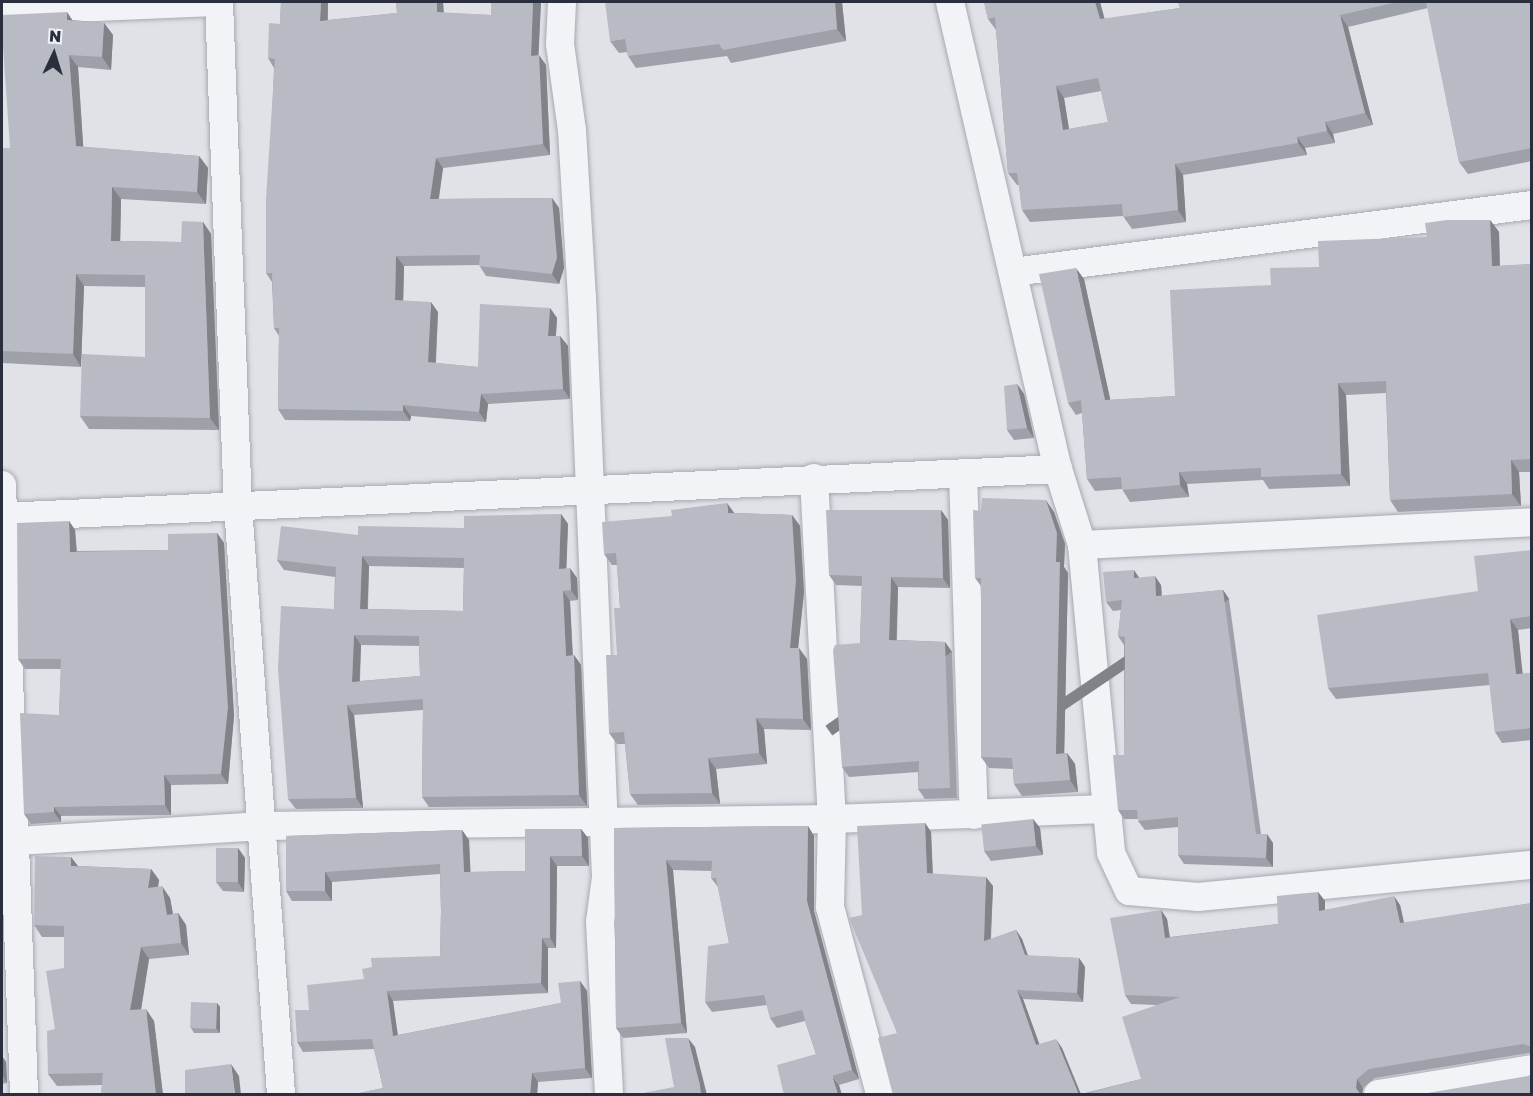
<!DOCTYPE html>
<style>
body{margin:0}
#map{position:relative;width:1533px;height:1096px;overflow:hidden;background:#e0e2e8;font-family:"Golos Text",sans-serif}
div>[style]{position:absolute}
.roads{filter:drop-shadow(0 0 2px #a6a9b1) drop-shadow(0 0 2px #a6a9b1)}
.minor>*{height:28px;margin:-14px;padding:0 14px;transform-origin:14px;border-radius:14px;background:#f2f3f6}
.wall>*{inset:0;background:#9ea1a9}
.shaded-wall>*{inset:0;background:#818389;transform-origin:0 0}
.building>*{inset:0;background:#b8bbc4;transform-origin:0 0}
span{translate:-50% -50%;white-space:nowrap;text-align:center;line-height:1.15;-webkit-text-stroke:5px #eff1f5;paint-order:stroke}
.frame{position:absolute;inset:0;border:3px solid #2a2f3d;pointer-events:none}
.north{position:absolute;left:24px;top:24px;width:60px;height:60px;-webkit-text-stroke:4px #eff1f5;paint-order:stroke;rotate:4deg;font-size:16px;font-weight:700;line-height:24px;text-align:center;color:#2a2f3d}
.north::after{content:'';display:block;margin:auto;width:21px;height:27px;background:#2a2f3d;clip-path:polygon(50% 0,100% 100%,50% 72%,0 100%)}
</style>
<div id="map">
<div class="roads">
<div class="minor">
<div style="left:562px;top:2px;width:42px;rotate:92.7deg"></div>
<div style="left:560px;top:44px;width:87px;rotate:82.1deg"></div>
<div style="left:572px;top:130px;width:167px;rotate:86.6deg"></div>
<div style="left:582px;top:297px;width:580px;rotate:87.63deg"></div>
<div style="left:606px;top:877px;width:45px;rotate:97.6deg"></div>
<div style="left:600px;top:922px;width:172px;rotate:87deg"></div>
<div style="left:950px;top:2px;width:479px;rotate:77deg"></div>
<div style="left:1058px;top:469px;width:80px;rotate:72.5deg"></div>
<div style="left:1082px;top:545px;width:309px;rotate:84.6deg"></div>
<div style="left:1111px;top:853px;width:42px;rotate:64.7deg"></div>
<div style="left:1129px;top:891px;width:69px;rotate:5deg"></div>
<div style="left:1198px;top:897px;width:336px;rotate:-5.5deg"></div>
<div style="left:2px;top:11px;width:217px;rotate:-2.4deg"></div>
<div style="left:219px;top:2px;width:505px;rotate:87.85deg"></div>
<div style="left:238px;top:507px;width:589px;rotate:85.81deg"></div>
<div style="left:1013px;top:272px;width:523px;rotate:-7.36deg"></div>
<div style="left:963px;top:473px;width:342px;rotate:88.2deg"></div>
<div style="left:814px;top:478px;width:341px;rotate:87deg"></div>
<div style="left:832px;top:819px;width:88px;rotate:91.3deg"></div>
<div style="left:830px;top:907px;width:194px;rotate:75deg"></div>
<div style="left:2px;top:485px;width:609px;rotate:87.93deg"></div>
<div style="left:2px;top:517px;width:1057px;rotate:-2.6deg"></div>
<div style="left:1082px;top:545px;width:451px;rotate:-2.9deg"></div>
<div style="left:2px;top:842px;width:260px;rotate:-3.5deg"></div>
<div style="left:262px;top:826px;width:570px;rotate:-0.7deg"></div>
<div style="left:832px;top:819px;width:274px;rotate:-2.1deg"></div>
<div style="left:1378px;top:1094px;width:156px;rotate:-9.2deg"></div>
</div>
</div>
<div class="wall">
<div style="clip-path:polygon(281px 2px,328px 2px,328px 20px,397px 13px,396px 2px,443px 2px,444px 13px,491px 15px,491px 2px,541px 2px,538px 55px,546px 65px,550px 155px,443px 168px,439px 199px,552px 198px,559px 208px,564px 268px,559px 284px,486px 276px,479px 265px,404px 266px,403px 301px,438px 312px,436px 363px,478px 367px,550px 308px,557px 318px,556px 336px,560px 336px,568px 346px,570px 399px,488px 404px,486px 422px,411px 416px,410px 421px,285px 420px,278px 409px,279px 336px,274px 328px,272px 282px,266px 273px,274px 68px,268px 58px,280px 24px)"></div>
<div style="clip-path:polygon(842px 2px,846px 41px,731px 63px,727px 56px,636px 68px,628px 56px,627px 52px,619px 53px,610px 41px)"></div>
<div style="clip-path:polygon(evenodd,984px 2px,1100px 2px,1104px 19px,1180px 8px,1178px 2px,1532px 2px,1532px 161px,1468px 174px,1459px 162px,1428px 8px,1348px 27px,1373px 125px,1333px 134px,1335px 143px,1305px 148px,1307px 155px,1183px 175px,1186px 222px,1132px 229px,1123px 216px,1030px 222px,1022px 210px,1019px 185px,1017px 185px,1008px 173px,996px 30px,988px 19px,984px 2px,1101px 91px,1108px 122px,1069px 129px,1064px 98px,1101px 91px)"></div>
<div style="clip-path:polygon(73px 20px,104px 23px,113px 35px,111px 70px,78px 67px,83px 147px,199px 156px,208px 168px,206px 204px,121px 199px,120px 241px,181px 242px,203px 222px,211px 234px,219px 430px,89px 429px,80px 416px,145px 357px,145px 287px,84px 286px,81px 367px,2px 363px,2px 148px,10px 148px)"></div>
<div style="clip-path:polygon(1490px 220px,1499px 232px,1500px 266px,1532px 264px,1532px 472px,1519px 472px,1521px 506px,1398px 512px,1390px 500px,1386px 393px,1346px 395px,1350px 486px,1269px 489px,1263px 480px,1187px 484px,1189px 497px,1130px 502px,1122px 489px,1095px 491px,1087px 479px,1082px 413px,1076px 415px,1068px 403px,1084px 279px,1110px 400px,1175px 396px,1271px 285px,1319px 267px,1427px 237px)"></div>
<div style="clip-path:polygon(1017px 384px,1024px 394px,1034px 438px,1014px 440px,1007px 430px)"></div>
<div style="clip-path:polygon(941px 510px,948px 520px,950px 588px,898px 587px,897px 640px,945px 642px,952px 652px,957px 798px,925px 799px,918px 789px,918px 772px,849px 777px,842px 767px,860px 643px,862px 586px,836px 585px,829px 575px)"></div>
<div style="clip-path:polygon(1054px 512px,1065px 544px,1064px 567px,1068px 573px,1064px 753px,1067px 753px,1075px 764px,1078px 792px,1022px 796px,1014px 784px,1013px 769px,989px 768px,981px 757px,981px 586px,975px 578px)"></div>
<div style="clip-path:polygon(734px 513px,792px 515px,800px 526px,804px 592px,798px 648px,807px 659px,811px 730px,764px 729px,767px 764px,716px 769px,720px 804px,638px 805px,630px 794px,625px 744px,617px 744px,609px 733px,617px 655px,620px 608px,617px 565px,612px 565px,604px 554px)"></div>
<div style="clip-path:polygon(evenodd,561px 514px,568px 524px,566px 569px,577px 578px,578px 600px,570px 601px,573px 655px,574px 655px,581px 665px,587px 806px,429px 807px,422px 797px,423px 710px,354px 715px,363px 808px,296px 809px,288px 799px,334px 609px,335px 577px,284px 570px,277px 560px,358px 535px,464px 528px,561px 514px,369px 566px,464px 568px,463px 611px,368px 609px,369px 566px,561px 514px,361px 645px,419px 646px,420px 676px,360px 681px,361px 645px)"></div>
<div style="clip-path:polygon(69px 521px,75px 530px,77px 551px,168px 550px,217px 533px,224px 543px,234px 716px,228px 784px,171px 785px,171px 815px,61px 816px,61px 822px,31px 824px,24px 814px,59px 715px,61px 669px,25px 669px,18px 659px)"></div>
<div style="clip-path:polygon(1532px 550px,1532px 628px,1518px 630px,1522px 674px,1532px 673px,1532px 740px,1502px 743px,1495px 732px,1490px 685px,1336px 699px,1328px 688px,1478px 591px)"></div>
<div style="clip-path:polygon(1139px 578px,1161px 585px,1162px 596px,1223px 590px,1229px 599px,1261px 834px,1273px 843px,1273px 867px,1184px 864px,1178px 855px,1178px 827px,1145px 830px,1138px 821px,1138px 819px,1124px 819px,1118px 810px,1124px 755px,1124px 645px,1118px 636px,1121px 610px,1113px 611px,1106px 602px)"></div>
<div style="clip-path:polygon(1033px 819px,1040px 828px,1043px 855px,991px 861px,984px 851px)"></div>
<div style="clip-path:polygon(925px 823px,931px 832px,933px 874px,993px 886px,991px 939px,1016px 930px,1022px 939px,1028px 956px,1079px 958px,1085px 967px,1083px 1002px,1023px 999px,1039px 1044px,1062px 1048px,1081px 1094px,1141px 1079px,1156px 1005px,1131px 1004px,1125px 995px,1161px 910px,1167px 919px,1170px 937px,1278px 924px,1318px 892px,1325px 901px,1325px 910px,1400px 905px,1404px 923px,1532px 903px,1532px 1054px,1529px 1053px,1375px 1078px,1363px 1088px,1362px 1095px,893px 1095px,897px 1033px,862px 915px)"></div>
<div style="clip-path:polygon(808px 826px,814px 836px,814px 911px,859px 1079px,839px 1085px,816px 1054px,805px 1021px,777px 1028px,770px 1018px,767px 1005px,712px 1012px,705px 1002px,729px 943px,718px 887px,711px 878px,712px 871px,673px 870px,687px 1033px,623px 1038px,616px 1028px,614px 828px)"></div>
<div style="clip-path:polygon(581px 829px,588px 838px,589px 866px,557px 866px,556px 948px,548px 948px,548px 993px,393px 1001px,398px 1035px,561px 1003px,580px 981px,587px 991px,592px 1078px,538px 1082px,537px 1095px,350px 1095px,383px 1088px,374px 1049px,303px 1052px,297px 1042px,309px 1010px,364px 979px,440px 956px,441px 911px,440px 874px,332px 882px,332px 901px,292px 901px,286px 891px,286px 836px,462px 830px,469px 840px,470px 872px,525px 871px)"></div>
<div style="clip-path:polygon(238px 848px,245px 858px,244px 892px,223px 891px,216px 882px)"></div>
<div style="clip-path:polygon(71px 857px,78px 866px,151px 869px,159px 880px,158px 887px,170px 898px,173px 914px,178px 913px,186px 925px,189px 955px,149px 959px,141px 1010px,154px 1021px,163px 1095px,101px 1095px,102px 1085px,57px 1086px,48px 1074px,64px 968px,64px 937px,42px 937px,34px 925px)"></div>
<div style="clip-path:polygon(217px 1003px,220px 1007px,220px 1033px,194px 1033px,191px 1028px)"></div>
<div style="clip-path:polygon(2px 1056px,6px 1062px,7px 1083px,2px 1084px)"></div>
</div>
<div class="shaded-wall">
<div style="clip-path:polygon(321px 2px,328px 2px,327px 31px,320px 21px)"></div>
<div style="clip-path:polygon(437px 2px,443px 2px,444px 22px,437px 12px)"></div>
<div style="clip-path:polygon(533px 2px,541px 2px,538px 66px,531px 56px)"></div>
<div style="clip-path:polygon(835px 2px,842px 2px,846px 41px,837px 29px)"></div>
<div style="clip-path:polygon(1095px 2px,1100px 2px,1108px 31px,1100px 19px)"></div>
<div style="clip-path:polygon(67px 12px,75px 24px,67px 20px)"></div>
<div style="clip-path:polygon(1340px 15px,1348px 27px,1373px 125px,1365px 113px)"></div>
<div style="clip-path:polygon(104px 23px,113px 35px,111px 70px,102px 57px)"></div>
<div style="clip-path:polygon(69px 55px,78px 67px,84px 158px,76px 146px)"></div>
<div style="clip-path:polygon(539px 55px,546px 65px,550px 155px,543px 144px)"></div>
<div style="clip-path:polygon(1056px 86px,1064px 98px,1071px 142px,1063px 130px)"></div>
<div style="clip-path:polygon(1325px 122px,1333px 134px,1335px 143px,1327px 131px)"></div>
<div style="clip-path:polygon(1297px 137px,1305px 148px,1307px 155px,1298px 143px)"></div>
<div style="clip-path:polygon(199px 156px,208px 168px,206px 204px,197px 192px)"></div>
<div style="clip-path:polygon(436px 158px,443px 168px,437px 209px,430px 199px)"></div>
<div style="clip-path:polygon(1175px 164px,1183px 175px,1186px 222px,1178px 210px)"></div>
<div style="clip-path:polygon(112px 187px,121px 199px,120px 253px,111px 241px)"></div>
<div style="clip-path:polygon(552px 198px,559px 208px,564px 268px,559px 284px,552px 274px)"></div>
<div style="clip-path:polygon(1490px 220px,1499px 232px,1500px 278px,1492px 266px)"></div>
<div style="clip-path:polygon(203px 222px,211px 234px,219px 430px,210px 418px)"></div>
<div style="clip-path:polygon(396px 256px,404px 266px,403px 310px,395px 300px)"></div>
<div style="clip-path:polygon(1076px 268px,1084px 279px,1113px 412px,1105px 400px)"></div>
<div style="clip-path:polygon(76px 274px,84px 286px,81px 367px,73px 354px)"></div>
<div style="clip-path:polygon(431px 302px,438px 312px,435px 372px,428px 362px)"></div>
<div style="clip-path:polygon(550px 308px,557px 318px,555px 347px,548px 336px)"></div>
<div style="clip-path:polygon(560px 336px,568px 346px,570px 399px,563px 389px)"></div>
<div style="clip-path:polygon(1338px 383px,1346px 395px,1350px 486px,1341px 474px)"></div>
<div style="clip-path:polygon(1017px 384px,1024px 394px,1034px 438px,1027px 428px)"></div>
<div style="clip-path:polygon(481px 394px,488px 404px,486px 422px,479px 412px)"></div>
<div style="clip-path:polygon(403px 405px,411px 416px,410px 421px,403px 411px)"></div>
<div style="clip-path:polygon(1511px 460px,1519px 472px,1521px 506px,1512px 494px)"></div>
<div style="clip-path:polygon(1179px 472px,1187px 484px,1189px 497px,1180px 485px)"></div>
<div style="clip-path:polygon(1046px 500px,1054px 512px,1065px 544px,1064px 567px,1068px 573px,1064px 765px,1056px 754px,1056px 562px)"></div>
<div style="clip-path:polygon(727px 503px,735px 514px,728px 513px)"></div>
<div style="clip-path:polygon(941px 510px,948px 520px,950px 588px,943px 578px)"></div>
<div style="clip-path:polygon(561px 514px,568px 524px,566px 580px,559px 569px)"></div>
<div style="clip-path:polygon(792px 515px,800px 526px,804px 592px,797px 659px,790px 648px)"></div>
<div style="clip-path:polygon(69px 521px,75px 530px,77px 561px,70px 552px)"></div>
<div style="clip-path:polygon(217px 533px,224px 543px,234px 716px,228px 784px,221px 774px)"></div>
<div style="clip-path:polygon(362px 556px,369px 566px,367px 619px,360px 609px)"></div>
<div style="clip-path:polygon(570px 568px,577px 578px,578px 600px,571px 590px)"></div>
<div style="clip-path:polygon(1134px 570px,1140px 579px,1134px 578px)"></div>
<div style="clip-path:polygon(1155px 576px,1161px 585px,1162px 605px,1156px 596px)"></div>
<div style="clip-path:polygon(891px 577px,898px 587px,896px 650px,889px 640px)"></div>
<div style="left:1223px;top:590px;width:11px;height:246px;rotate:56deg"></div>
<div style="clip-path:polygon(563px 591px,570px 601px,573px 666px,566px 656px)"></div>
<div style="clip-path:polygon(1510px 619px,1518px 630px,1524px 686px,1516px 674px)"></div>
<div style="clip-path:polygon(354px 635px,361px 645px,359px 692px,352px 682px)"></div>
<div style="left:945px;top:642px;width:12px;height:146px;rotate:55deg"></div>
<div style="clip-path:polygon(799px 648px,807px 659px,811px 730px,803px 719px)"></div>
<div style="clip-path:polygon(574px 655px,581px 665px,587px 806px,579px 795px)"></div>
<div style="clip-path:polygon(347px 705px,354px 715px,363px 808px,356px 798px)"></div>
<div style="clip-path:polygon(756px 718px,764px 729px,767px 764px,759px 753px)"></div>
<div style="clip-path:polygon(1067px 753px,1075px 764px,1078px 792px,1070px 780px)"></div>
<div style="clip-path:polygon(708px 758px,716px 769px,720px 804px,712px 793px)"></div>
<div style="clip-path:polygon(164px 775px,171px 785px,171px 815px,165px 805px)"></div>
<div style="clip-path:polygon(54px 807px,61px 816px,61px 822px,54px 812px)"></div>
<div style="clip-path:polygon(1033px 819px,1040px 828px,1043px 855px,1036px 846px)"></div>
<div style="clip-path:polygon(925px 823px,931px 832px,933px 883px,927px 873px)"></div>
<div style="clip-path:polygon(808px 826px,814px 836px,814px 911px,859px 1079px,852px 1070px,807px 901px)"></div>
<div style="clip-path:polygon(581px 829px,588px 838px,589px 866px,582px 856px)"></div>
<div style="clip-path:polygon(462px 830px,469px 840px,471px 882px,464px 872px)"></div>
<div style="clip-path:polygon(1267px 834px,1273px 843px,1273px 867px,1266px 858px)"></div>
<div style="clip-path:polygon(238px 848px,245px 858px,244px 892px,238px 882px)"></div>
<div style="clip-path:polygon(550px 856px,557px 866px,556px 948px,550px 938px)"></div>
<div style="clip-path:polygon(71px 857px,80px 869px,71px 866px)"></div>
<div style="clip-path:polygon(666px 860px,673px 870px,687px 1033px,681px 1023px)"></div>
<div style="clip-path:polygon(151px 869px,159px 880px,156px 900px,148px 888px)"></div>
<div style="clip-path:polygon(325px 872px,332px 882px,332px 901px,325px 891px)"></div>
<div style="clip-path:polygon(986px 877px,993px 886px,990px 950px,984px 941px)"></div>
<div style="clip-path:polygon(162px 886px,170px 898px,175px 926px,167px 915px)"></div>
<div style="clip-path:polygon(1318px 892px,1325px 901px,1325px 920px,1319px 911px)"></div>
<div style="clip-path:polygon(1394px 896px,1400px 905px,1406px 932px,1400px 923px)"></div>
<div style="clip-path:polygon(1161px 910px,1167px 919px,1171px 947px,1165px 938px)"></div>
<div style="clip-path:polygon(178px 913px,186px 925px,189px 955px,181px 943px)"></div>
<div style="clip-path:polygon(1016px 930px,1022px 939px,1031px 964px,1025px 955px)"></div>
<div style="clip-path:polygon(542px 938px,548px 948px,548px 993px,541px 983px)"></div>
<div style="clip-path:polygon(141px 947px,149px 959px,139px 1022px,130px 1010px)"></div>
<div style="clip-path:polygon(1079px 958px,1085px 967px,1083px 1002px,1077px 993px)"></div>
<div style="clip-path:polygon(580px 981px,587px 991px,592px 1078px,585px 1068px)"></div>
<div style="clip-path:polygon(1017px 990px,1023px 999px,1043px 1054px,1036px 1045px)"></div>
<div style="clip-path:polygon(387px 991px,393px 1001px,399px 1046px,393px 1036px)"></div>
<div style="clip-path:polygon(217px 1003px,220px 1007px,220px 1033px,216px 1028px)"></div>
<div style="clip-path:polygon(146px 1009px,154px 1021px,163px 1095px,156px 1095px)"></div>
<div style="clip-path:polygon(688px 1038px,695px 1047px,707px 1095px,701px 1095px)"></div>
<div style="clip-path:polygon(1056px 1039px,1062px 1048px,1081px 1095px,1079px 1095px)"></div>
<div style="clip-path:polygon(2px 1056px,6px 1062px,7px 1083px,2px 1075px)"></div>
<div style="clip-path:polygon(231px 1064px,239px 1076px,241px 1095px,235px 1095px)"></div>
<div style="clip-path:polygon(532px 1073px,538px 1082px,537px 1095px,530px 1095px)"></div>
<div style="clip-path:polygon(832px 1076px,839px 1085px,842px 1095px,838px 1095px)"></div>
<div style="clip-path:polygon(1357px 1079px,1363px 1088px,1362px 1095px,1360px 1095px,1356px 1088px)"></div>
</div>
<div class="building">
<div style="clip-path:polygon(281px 2px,321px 2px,320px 21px,397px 13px,396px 2px,437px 2px,437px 12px,491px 15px,491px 2px,533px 2px,531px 56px,539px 55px,543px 144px,436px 158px,430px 199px,552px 198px,557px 258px,552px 274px,479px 266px,480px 255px,396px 256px,395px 300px,431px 302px,428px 362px,478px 367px,480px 304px,550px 308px,548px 336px,560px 336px,563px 389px,481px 394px,479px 412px,403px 405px,403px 411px,278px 409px,279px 328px,274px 328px,272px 273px,266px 273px,266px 199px,275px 59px,268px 58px,269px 23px,280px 24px)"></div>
<div style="clip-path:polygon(605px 2px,835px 2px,837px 29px,723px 50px,719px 44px,628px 56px,625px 39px,610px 41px)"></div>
<div style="clip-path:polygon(evenodd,984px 2px,1095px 2px,1100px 19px,1180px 8px,1178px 2px,1398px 2px,1340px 15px,1365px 113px,1325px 122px,1327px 131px,1297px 137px,1298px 143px,1175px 164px,1178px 210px,1123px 217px,1122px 204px,1022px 210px,1017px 173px,1008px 173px,995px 17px,988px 19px,984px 2px,1098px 78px,1108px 122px,1063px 130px,1056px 86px,1098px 78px)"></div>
<div style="clip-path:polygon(1426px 2px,1532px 2px,1532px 148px,1459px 162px)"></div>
<div style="clip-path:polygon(67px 12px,67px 20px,104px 23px,102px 57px,69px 55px,76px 146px,199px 156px,197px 192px,112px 187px,111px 241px,181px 242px,182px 221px,203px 222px,210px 418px,80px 416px,82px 354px,145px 357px,145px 275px,76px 274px,73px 354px,2px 351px,2px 148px,10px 148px,2px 31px,2px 15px)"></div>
<div style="clip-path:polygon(1447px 220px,1490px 220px,1492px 266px,1532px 264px,1532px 459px,1511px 460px,1512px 494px,1390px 500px,1386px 381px,1338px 383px,1341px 474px,1261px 477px,1261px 468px,1179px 472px,1180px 485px,1122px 490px,1121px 477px,1087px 479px,1081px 400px,1068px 403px,1039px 274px,1076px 268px,1105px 400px,1175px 396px,1170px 290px,1271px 285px,1270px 268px,1319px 267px,1318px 241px,1427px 237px,1425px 223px)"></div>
<div style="clip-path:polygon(1017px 384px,1027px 428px,1007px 430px,1004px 386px)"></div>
<div style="clip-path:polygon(982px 498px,1046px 500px,1057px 533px,1056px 562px,1060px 562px,1056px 754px,1067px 753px,1070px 780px,1014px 784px,1012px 758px,981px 757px,981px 578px,975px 578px,973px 510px,981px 511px)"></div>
<div style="clip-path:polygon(727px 503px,728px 513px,792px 515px,796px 581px,790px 648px,799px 648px,803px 719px,756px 718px,759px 753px,708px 758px,712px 793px,630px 794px,624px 732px,609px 733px,606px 655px,617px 655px,614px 608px,620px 608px,616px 553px,604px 554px,602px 522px,672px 516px,671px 510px)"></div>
<div style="clip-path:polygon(826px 510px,941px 510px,943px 578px,891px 577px,889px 640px,945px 642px,950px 788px,918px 789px,919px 761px,842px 767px,833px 650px,835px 645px,860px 643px,862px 576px,829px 575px)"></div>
<div style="clip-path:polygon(evenodd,561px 514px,559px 569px,570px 568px,571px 590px,563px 591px,566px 656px,574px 655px,579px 795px,422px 797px,423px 699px,347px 705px,356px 798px,288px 799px,278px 669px,281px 606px,334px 609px,336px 567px,277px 560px,281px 526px,358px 535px,358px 526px,464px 528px,464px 516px,561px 514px,362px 556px,464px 558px,463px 611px,360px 609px,362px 556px,561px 514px,354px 635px,419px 636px,420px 676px,352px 682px,354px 635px)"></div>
<div style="clip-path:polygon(69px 521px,70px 552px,168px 550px,168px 534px,217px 533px,228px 707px,221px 774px,164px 775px,165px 805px,54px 807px,54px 812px,24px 814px,20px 713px,59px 715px,61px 659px,18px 659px,17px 523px)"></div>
<div style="clip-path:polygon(1532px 550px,1532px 616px,1510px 619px,1516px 674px,1532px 673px,1532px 728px,1495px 732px,1488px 673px,1328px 688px,1317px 615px,1478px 591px,1474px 556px)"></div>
<div style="clip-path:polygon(1134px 570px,1134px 578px,1155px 576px,1156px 596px,1223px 590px,1256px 834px,1267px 834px,1266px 858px,1178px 855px,1178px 817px,1138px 821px,1137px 810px,1118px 810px,1113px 755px,1124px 755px,1125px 637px,1118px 636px,1122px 600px,1106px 602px,1103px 572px)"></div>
<div style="left:1033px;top:819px;width:27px;height:52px;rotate:84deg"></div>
<div style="clip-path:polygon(925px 823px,927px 873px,986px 877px,984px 941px,1016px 930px,1025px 955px,1079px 958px,1077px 993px,1017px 990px,1036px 1045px,1056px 1039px,1079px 1095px,893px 1095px,878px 1038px,897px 1033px,849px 918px,862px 915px,857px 826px,879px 825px)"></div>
<div style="clip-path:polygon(808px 826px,807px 901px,852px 1070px,832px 1076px,838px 1095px,784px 1095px,777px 1065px,816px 1054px,802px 1010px,770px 1018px,764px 995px,705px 1002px,708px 946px,729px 943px,716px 878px,711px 878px,712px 861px,666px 860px,681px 1023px,616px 1028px,614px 828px)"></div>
<div style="clip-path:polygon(525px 829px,581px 829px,582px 856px,550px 856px,550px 938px,542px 938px,541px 983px,387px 991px,393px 1036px,561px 1003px,558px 983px,580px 981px,585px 1068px,532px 1073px,530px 1095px,350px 1095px,383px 1088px,372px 1039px,297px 1042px,295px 1010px,309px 1010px,307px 985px,364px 979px,362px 969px,372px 967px,371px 958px,440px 956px,441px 911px,440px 864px,325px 872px,325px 891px,286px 891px,286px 836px,462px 830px,464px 872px,525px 871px)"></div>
<div style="left:216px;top:848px;width:22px;height:34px"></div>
<div style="clip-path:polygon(35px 856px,71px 857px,71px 866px,151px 869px,148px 888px,162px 886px,167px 915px,178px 913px,181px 943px,141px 947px,130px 1010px,146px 1009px,156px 1095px,101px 1095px,103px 1073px,48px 1074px,47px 1031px,55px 1029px,46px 971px,64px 968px,64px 926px,34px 925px)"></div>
<div style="clip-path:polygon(1318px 892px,1319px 911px,1394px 896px,1400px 923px,1532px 903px,1532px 1047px,1523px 1044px,1369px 1069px,1357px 1079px,1356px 1088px,1361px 1095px,1080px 1095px,1141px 1079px,1122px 1017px,1180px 997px,1125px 995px,1110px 918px,1161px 910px,1165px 938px,1278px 924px,1277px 896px)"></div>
<div style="left:191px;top:1002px;width:26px;height:26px;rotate:2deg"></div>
<div style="clip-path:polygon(665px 1038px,688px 1038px,700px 1085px,701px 1095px,633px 1095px,674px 1087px)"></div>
<div style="clip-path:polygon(231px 1064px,235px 1095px,185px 1095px,185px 1070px)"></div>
<div style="clip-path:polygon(1532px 1074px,1532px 1095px,1416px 1095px,1528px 1076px)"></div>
</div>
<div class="frame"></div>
<div class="north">N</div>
</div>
